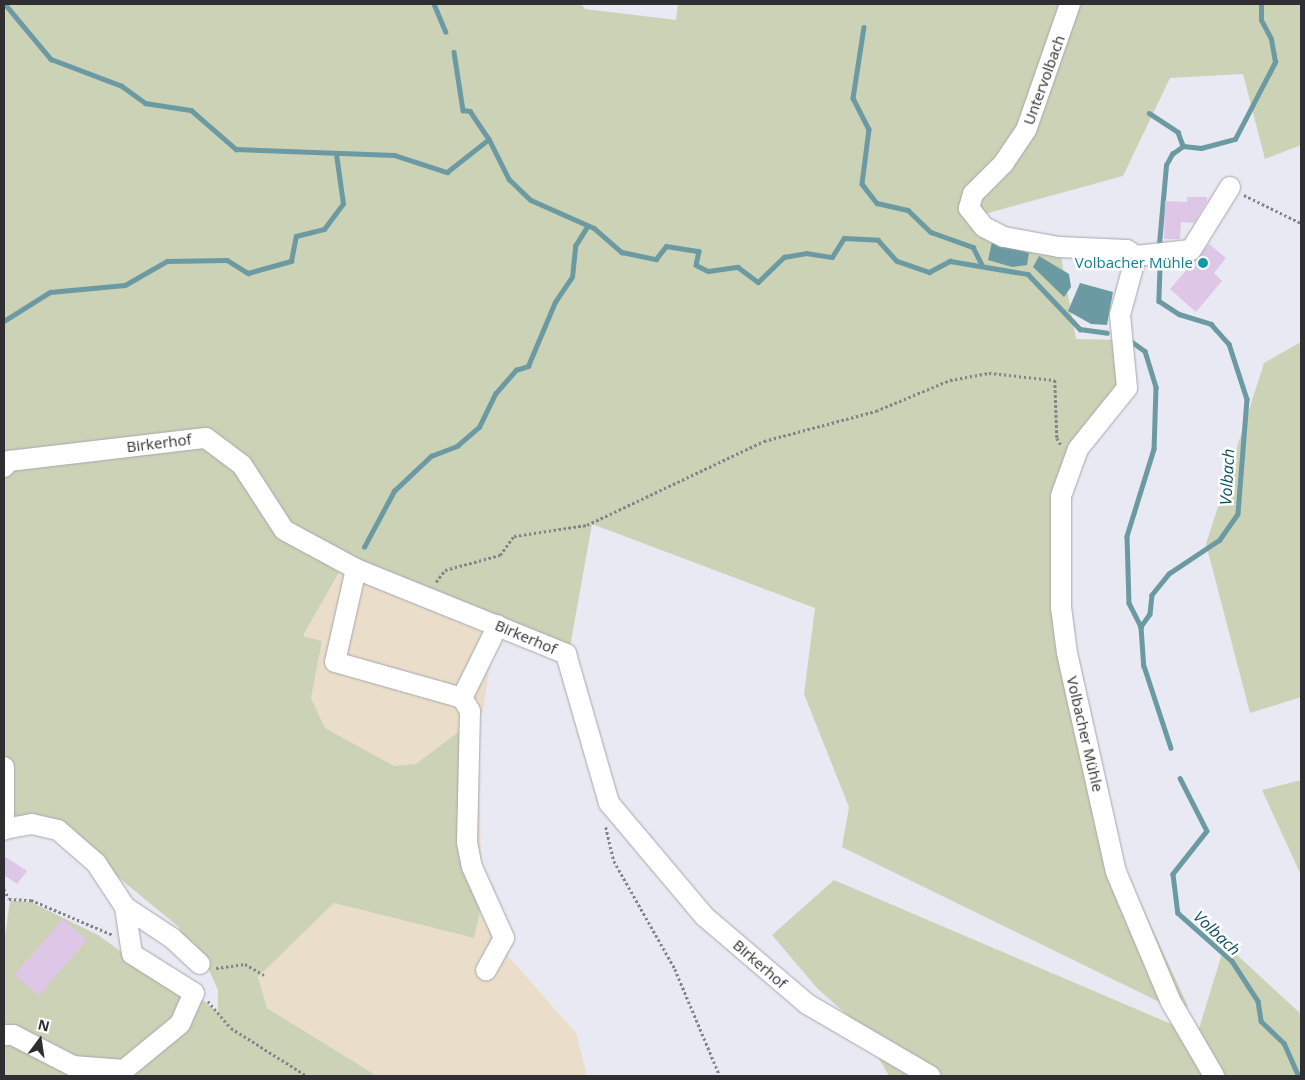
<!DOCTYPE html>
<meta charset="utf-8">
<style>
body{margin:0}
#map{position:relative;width:1305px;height:1080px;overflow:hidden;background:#e8e9f2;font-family:"Open Sans",sans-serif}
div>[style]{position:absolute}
.industrial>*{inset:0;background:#eadeca}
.green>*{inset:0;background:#ccd2b5}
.water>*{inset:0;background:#6b9aa2}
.stream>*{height:4.5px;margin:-2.25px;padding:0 2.25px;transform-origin:2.25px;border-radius:2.25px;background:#6b9aa2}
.building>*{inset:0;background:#dec6e6;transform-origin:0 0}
.path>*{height:2.5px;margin-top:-1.25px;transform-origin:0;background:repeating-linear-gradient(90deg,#84848a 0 2.5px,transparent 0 5px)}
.roads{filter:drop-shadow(0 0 1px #a5a6af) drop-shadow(0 0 1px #a5a6af)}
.minor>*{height:20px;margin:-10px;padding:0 10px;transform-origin:10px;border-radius:10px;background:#fff}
.dots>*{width:14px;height:14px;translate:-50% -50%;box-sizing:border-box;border:2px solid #fff;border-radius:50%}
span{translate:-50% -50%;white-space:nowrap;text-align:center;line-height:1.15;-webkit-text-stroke:5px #fff;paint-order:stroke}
.street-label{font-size:15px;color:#2f2f33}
.culture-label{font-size:15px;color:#0d838f}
.right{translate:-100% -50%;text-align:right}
.water-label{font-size:16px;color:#0b515a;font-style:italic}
.frame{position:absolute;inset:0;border:5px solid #2f2f33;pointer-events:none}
.north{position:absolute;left:15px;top:1015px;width:50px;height:50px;-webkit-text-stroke:4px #fff;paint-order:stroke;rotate:14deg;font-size:14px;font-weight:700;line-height:20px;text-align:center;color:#2f2f33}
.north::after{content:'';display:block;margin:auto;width:18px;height:22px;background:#2f2f33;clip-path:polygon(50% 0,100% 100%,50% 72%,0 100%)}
</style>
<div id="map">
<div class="industrial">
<div style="clip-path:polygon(343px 565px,495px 629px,483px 712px,478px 716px,481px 865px,512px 933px,508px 956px,576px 1033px,587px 1076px,377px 1076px,267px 1008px,258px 977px,334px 903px,474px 938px,481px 907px,461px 729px,416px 765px,394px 766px,325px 728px,311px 698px,322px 641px,303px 637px)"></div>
</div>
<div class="green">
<div style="clip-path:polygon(4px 4px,581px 4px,585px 9px,676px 20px,678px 4px,1301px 4px,1301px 145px,1265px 159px,1243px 74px,1170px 78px,1123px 176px,970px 218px,1060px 251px,1076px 339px,1120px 340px,1124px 386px,1064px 462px,1065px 651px,1126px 872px,1188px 1006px,1180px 1012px,842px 847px,849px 807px,804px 694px,815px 608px,592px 524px,570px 647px,357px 566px,286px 527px,207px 435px,4px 461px)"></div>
<div style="clip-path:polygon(1301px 342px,1301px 697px,1250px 713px,1206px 544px,1264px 363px)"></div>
<div style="clip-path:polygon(205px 441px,240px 467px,282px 533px,343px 565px,303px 636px,322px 641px,311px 698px,325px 728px,394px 766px,416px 764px,462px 729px,481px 907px,474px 938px,334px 903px,258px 977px,267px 1008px,377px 1076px,4px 1076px,4px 943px,10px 900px,31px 902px,98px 935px,174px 990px,194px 993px,218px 1012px,218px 990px,206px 963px,187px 946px,179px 927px,59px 829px,7px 827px,4px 718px,4px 475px,12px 464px)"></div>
<div style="clip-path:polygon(1301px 780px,1301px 875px,1262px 790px)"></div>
<div style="clip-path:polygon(834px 880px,1197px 1035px,1225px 944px,1301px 1014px,1301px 1076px,941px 1076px,877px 1042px,817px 988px,772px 935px)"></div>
<div style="clip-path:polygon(873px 1048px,926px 1076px,889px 1076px)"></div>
</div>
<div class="water">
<div style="clip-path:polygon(992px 242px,1029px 253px,1027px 265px,1012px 267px,988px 260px)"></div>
<div style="clip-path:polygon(1039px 256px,1069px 274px,1071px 287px,1064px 297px,1033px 267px)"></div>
<div style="clip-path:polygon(1080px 283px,1113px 292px,1107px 325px,1091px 324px,1068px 311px)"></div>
</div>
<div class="stream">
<div style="left:5px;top:4px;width:72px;rotate:50.1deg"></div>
<div style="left:51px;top:59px;width:76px;rotate:20.8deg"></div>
<div style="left:122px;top:86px;width:29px;rotate:36deg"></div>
<div style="left:145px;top:103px;width:47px;rotate:8.7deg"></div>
<div style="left:191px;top:110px;width:60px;rotate:40.9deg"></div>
<div style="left:236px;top:149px;width:158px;rotate:2.2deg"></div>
<div style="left:394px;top:155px;width:56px;rotate:17.8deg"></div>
<div style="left:447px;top:172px;width:53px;rotate:-38.2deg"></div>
<div style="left:489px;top:139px;width:45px;rotate:63.4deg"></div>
<div style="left:509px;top:179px;width:30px;rotate:44deg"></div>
<div style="left:531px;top:200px;width:69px;rotate:24deg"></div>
<div style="left:594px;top:228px;width:37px;rotate:41deg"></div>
<div style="left:622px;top:252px;width:35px;rotate:12deg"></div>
<div style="left:656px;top:259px;width:16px;rotate:-52deg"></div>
<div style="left:666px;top:246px;width:33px;rotate:9deg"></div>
<div style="left:699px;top:251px;width:14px;rotate:102deg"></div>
<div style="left:696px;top:265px;width:13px;rotate:27deg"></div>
<div style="left:708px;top:271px;width:30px;rotate:-8deg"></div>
<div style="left:738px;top:267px;width:25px;rotate:37deg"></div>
<div style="left:758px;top:282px;width:36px;rotate:-44deg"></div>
<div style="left:784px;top:257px;width:22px;rotate:-10deg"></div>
<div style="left:806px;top:253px;width:26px;rotate:9deg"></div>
<div style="left:832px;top:257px;width:22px;rotate:-58deg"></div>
<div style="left:844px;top:238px;width:34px;rotate:3deg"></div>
<div style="left:878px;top:240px;width:28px;rotate:48deg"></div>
<div style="left:897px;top:261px;width:34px;rotate:19deg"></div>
<div style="left:929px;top:272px;width:24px;rotate:-28deg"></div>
<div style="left:950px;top:261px;width:79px;rotate:9.5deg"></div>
<div style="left:1028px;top:274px;width:76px;rotate:46.6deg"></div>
<div style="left:1080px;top:329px;width:27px;rotate:8deg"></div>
<div style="left:434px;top:4px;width:30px;rotate:67deg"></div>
<div style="left:864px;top:27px;width:72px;rotate:98.8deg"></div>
<div style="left:853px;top:98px;width:35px;rotate:63deg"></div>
<div style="left:869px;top:129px;width:55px;rotate:97.3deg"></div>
<div style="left:862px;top:184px;width:24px;rotate:52deg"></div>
<div style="left:877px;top:203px;width:32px;rotate:13deg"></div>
<div style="left:908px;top:210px;width:32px;rotate:44deg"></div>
<div style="left:931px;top:232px;width:45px;rotate:19.7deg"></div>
<div style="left:973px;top:247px;width:20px;rotate:63deg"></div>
<div style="left:454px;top:52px;width:59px;rotate:81.2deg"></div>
<div style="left:463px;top:110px;width:7px;rotate:8deg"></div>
<div style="left:470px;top:111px;width:34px;rotate:56deg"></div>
<div style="left:1149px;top:113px;width:35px;rotate:33deg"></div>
<div style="left:1178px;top:132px;width:15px;rotate:70deg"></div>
<div style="left:1159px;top:244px;width:79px;rotate:-84.9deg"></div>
<div style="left:1166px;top:165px;width:13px;rotate:-61deg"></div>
<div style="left:1172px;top:154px;width:14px;rotate:-36deg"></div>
<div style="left:1183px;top:146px;width:18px;rotate:6deg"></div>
<div style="left:1201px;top:148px;width:35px;rotate:-15deg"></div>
<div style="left:1235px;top:139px;width:87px;rotate:-62.5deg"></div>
<div style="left:1275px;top:62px;width:23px;rotate:-100deg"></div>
<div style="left:1271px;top:39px;width:21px;rotate:-118deg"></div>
<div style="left:1261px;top:20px;width:16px;rotate:-90deg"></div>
<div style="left:1160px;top:268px;width:33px;rotate:92deg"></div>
<div style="left:1159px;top:301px;width:24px;rotate:33deg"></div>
<div style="left:1179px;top:314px;width:34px;rotate:17deg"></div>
<div style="left:1211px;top:324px;width:27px;rotate:48deg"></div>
<div style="left:1229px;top:344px;width:58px;rotate:71.9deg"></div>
<div style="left:1247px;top:399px;width:115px;rotate:94.5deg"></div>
<div style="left:1238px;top:514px;width:32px;rotate:125deg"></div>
<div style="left:1220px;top:540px;width:61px;rotate:146.3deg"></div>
<div style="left:1169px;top:574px;width:27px;rotate:129deg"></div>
<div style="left:1152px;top:595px;width:19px;rotate:96deg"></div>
<div style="left:1150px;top:614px;width:16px;rotate:125deg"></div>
<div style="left:1141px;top:627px;width:39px;rotate:86deg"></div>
<div style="left:1144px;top:666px;width:86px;rotate:71.8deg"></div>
<div style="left:4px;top:321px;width:54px;rotate:-32.2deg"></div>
<div style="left:50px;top:292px;width:75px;rotate:-5.3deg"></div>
<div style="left:125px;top:285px;width:48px;rotate:-29.7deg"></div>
<div style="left:167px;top:261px;width:60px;rotate:-1deg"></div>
<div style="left:227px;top:260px;width:25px;rotate:32deg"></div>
<div style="left:248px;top:273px;width:45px;rotate:-15.6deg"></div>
<div style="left:291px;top:261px;width:25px;rotate:-79deg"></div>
<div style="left:296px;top:236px;width:29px;rotate:-14deg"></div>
<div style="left:324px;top:229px;width:31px;rotate:-53deg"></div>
<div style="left:343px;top:204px;width:50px;rotate:-98deg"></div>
<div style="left:1131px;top:341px;width:17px;rotate:36deg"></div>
<div style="left:1145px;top:351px;width:38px;rotate:73deg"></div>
<div style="left:1156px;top:387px;width:62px;rotate:91.8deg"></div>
<div style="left:1154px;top:449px;width:91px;rotate:107.2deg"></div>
<div style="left:1127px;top:536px;width:67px;rotate:88.3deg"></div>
<div style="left:1129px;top:603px;width:27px;rotate:63deg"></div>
<div style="left:364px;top:547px;width:64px;rotate:-61.8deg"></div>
<div style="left:394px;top:491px;width:51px;rotate:-43.4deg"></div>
<div style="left:431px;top:456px;width:28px;rotate:-21deg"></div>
<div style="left:457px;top:446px;width:29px;rotate:-41deg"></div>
<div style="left:479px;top:427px;width:37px;rotate:-64deg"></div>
<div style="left:495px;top:394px;width:32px;rotate:-49deg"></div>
<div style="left:516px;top:370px;width:13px;rotate:-18deg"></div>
<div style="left:528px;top:366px;width:69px;rotate:-67.1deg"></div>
<div style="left:555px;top:302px;width:30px;rotate:-56deg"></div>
<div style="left:572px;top:277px;width:31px;rotate:-84deg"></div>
<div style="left:575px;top:246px;width:22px;rotate:-58deg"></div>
<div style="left:1180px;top:778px;width:59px;rotate:63deg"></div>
<div style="left:1207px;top:831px;width:55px;rotate:128.3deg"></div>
<div style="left:1173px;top:874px;width:39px;rotate:83deg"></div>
<div style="left:1178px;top:913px;width:72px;rotate:41.6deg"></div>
<div style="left:1232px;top:961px;width:48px;rotate:57deg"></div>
<div style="left:1258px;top:1001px;width:20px;rotate:81deg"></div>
<div style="left:1261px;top:1021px;width:32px;rotate:44deg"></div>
<div style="left:1284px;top:1043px;width:36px;rotate:66deg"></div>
</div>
<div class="building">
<div style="clip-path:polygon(1187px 197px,1207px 197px,1207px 201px,1194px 223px,1181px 222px,1180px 239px,1164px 239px,1165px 201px,1187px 202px)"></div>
<div style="clip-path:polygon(1209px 244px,1226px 258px,1214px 273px,1222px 281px,1196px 312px,1170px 289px)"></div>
<div style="clip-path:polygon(4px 856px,27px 871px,17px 884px,4px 875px)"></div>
<div style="left:63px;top:919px;width:32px;height:74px;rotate:41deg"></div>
</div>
<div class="path">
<div style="left:1244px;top:195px;width:64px;rotate:26.2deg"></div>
<div style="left:436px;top:582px;width:15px;rotate:-53deg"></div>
<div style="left:445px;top:570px;width:57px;rotate:-15.3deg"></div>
<div style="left:500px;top:555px;width:24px;rotate:-54deg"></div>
<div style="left:514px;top:536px;width:74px;rotate:-8.6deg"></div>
<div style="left:587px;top:525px;width:196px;rotate:-25.4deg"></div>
<div style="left:764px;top:441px;width:116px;rotate:-15deg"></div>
<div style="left:876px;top:411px;width:80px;rotate:-22.7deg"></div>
<div style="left:950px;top:380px;width:40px;rotate:-10deg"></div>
<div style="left:989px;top:373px;width:66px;rotate:6.1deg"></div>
<div style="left:1055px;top:380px;width:58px;rotate:88deg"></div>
<div style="left:1057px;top:438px;width:8px;rotate:60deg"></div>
<div style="left:606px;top:827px;width:35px;rotate:77deg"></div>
<div style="left:614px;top:861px;width:124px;rotate:60.5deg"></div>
<div style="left:675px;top:969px;width:116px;rotate:67.2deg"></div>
<div style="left:4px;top:889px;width:11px;rotate:63deg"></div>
<div style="left:9px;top:899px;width:22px;rotate:3deg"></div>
<div style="left:31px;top:900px;width:89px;rotate:23.1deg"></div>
<div style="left:216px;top:968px;width:29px;rotate:-8deg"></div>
<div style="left:245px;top:964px;width:22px;rotate:30deg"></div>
<div style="left:208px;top:1001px;width:35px;rotate:50deg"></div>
<div style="left:231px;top:1028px;width:90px;rotate:32.3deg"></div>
</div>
<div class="roads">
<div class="minor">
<div style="left:1070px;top:4px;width:133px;rotate:109.2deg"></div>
<div style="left:1026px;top:130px;width:40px;rotate:124deg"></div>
<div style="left:1004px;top:163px;width:44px;rotate:135deg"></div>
<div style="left:973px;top:194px;width:15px;rotate:106deg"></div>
<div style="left:969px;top:208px;width:24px;rotate:52deg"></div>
<div style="left:984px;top:227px;width:22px;rotate:27deg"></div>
<div style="left:1004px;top:237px;width:56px;rotate:10.3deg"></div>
<div style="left:1059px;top:247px;width:68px;rotate:2.5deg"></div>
<div style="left:1127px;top:250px;width:11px;rotate:34deg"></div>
<div style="left:1136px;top:256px;width:61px;rotate:105.2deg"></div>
<div style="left:1120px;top:315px;width:73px;rotate:84.5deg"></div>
<div style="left:1127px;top:388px;width:78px;rotate:128.8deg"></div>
<div style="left:1078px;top:449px;width:50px;rotate:109.9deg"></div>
<div style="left:1061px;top:496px;width:111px;rotate:90deg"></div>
<div style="left:1061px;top:607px;width:46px;rotate:82.6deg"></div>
<div style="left:1067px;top:653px;width:224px;rotate:77.4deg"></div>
<div style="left:1116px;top:872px;width:141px;rotate:67.1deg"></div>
<div style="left:1171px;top:1002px;width:86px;rotate:59.8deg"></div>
<div style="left:1136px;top:256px;width:55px;rotate:-6.2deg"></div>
<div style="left:1191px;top:250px;width:74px;rotate:-58.2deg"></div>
<div style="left:4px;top:467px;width:8px;rotate:-50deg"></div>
<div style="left:9px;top:461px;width:198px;rotate:-6.7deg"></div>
<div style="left:206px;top:438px;width:45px;rotate:36.9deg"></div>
<div style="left:242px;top:465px;width:77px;rotate:57.1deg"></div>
<div style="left:284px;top:530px;width:82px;rotate:28.4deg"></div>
<div style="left:356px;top:569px;width:227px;rotate:22deg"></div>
<div style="left:566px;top:654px;width:155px;rotate:73.9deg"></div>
<div style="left:609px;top:803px;width:148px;rotate:49.9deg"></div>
<div style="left:704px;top:916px;width:135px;rotate:40.5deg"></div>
<div style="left:807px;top:1004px;width:143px;rotate:30.3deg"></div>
<div style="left:356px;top:569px;width:95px;rotate:102.7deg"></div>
<div style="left:335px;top:662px;width:132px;rotate:15.8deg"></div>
<div style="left:462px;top:698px;width:81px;rotate:-63.7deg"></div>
<div style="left:462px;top:698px;width:15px;rotate:58deg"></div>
<div style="left:470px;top:711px;width:131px;rotate:91.3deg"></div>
<div style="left:467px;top:842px;width:25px;rotate:79deg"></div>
<div style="left:472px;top:867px;width:78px;rotate:65.7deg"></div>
<div style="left:504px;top:938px;width:37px;rotate:119deg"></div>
<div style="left:4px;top:767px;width:63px;rotate:90deg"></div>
<div style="left:125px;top:907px;width:56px;rotate:33.4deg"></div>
<div style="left:172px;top:938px;width:38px;rotate:43deg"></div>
<div style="left:4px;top:1035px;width:9px"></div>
<div style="left:13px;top:1035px;width:68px;rotate:27.3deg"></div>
<div style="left:73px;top:1066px;width:51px;rotate:4.5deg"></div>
<div style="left:124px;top:1070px;width:72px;rotate:-39.4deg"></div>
<div style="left:180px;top:1024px;width:34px;rotate:-66deg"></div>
<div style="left:194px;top:993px;width:73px;rotate:-147.8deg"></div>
<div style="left:132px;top:954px;width:48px;rotate:-98.5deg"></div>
<div style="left:125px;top:907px;width:53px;rotate:-123.4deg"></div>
<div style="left:96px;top:863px;width:50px;rotate:-139deg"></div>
<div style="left:58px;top:830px;width:27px;rotate:-167deg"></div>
<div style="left:32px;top:824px;width:28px;rotate:170deg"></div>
</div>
</div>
<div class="dots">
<div style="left:1203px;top:263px;background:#0f9aa8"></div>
</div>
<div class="street-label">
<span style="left:1044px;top:80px;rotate:-70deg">Untervolbach</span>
<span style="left:159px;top:443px;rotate:-7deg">Birkerhof</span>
<span style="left:526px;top:637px;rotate:23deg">Birkerhof</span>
<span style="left:1085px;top:734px;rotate:77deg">Volbacher Mühle</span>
<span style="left:760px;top:964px;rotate:41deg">Birkerhof</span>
</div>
<div class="culture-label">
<span class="right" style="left:1193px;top:263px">Volbacher Mühle</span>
</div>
<div class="water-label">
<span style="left:1227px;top:477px;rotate:-87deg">Volbach</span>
<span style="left:1217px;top:933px;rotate:43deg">Volbach</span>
</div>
<div class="frame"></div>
<div class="north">N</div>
</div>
